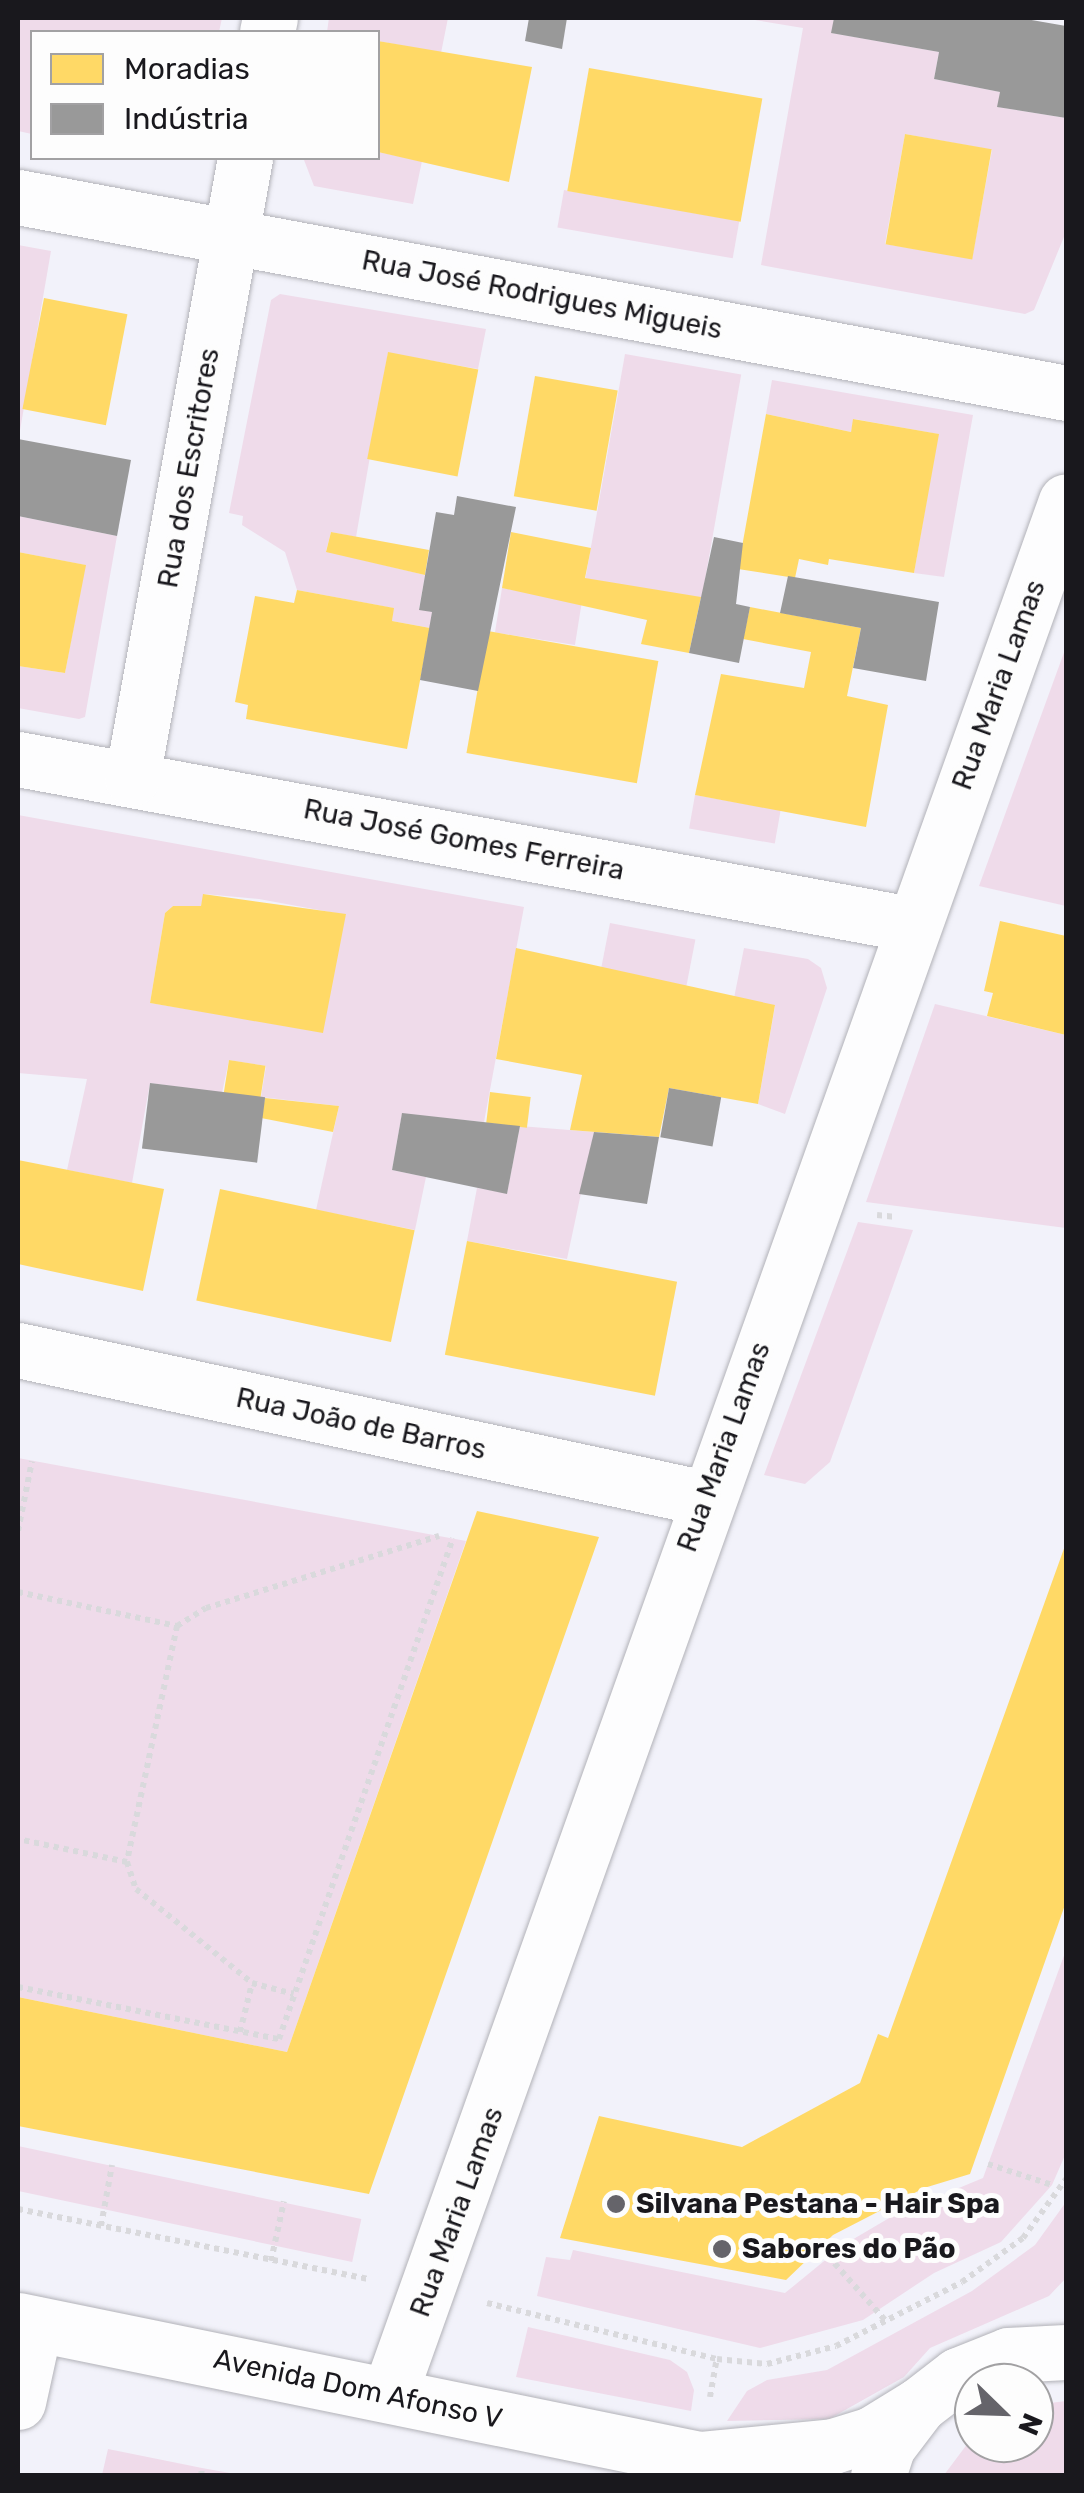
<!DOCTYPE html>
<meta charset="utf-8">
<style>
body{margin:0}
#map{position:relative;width:1084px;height:2493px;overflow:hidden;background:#f2f2fa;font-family:Rubik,sans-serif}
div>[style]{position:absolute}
.green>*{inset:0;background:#efdbea;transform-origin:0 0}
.homes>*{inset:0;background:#ffd966;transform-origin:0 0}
.industry>*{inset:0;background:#999;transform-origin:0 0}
.path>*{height:6px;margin-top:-3px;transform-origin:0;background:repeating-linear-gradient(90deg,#d9d9dc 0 5px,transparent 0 10px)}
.roads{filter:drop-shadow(0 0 2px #b2b2b8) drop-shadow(0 0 2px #b2b2b8)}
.minor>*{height:55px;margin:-27.5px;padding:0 27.5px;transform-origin:27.5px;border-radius:27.5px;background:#fdfdfe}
.major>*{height:55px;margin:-27.5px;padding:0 27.5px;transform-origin:27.5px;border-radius:27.5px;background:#fdfdfe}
.dots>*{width:28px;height:28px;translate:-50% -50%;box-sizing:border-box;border:5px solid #fdfdfd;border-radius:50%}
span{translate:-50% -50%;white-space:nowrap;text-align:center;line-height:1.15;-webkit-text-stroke:10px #fdfdfd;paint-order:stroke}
.street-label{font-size:28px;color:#19181d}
.poi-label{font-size:28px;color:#19181d;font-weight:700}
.left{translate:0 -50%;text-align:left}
.frame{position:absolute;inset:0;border:20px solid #19181d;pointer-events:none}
.legend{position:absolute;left:30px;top:30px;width:350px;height:130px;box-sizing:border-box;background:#fdfdfd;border:2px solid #a2a1a3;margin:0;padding:12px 18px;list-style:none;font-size:30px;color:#19181d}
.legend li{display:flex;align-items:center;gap:20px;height:50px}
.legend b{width:50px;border:2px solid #a2a1a3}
.north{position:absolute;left:954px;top:2363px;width:100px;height:100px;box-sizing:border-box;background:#fdfdfd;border:2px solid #a2a1a3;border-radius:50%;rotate:113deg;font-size:28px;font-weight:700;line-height:40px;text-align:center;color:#19181d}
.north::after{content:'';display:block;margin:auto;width:35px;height:45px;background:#65646a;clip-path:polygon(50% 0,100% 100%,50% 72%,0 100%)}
</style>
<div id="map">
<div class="green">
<div style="clip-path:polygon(18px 18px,222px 18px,219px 32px,32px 32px,32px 134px,18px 131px)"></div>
<div style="clip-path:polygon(329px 18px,448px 18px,441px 53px,378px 41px,378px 32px,327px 32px)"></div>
<div style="clip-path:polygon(evenodd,743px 18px,834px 18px,832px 33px,939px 52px,934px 79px,1000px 92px,998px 107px,1066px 118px,1066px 232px,1034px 310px,1025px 314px,761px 265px,803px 28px,743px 18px,905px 134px,992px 150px,972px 258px,885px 244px,905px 134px)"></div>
<div style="clip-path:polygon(378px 152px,422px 161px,413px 204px,314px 186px,304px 160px,378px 158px)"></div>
<div style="left:564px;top:190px;width:178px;height:38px;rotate:10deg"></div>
<div style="clip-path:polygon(18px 245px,51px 251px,18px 442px)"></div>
<div style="clip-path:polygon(280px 294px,486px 329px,478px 369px,388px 353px,356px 537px,331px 532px,326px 551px,425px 575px,419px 609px,432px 612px,430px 628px,392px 621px,393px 608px,297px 590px,285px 552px,242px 525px,243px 516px,229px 513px,271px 300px)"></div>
<div style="left:625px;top:354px;width:118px;height:228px;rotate:10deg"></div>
<div style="clip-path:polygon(772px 380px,973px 415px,944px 577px,914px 573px,938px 434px,854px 419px,851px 432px,766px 414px)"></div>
<div style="clip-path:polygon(18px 516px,117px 536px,85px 717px,79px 719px,18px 708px,18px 666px,65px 673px,85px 565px,18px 552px)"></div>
<div style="left:502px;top:588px;width:81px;height:45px;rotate:9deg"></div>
<div style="clip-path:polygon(1066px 647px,1066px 906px,979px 886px)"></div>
<div style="left:695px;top:795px;width:87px;height:34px;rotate:10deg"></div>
<div style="clip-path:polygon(evenodd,18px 815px,524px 907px,484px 1122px,402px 1114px,392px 1170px,426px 1177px,415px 1230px,316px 1210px,339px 1106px,261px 1097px,266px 1066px,229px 1060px,222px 1093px,150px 1083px,132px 1183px,67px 1170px,87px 1079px,18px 1073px,18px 815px,204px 894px,259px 899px,346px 915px,237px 1017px,150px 1003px,165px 913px,173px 906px,201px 906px,204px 894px)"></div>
<div style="left:610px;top:923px;width:87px;height:48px;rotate:11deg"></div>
<div style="clip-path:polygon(744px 948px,808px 959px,821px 968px,827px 988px,785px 1114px,758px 1104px,775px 1006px,734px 998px)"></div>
<div style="clip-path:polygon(935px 1004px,1066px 1035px,1066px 1228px,866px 1202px)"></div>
<div style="clip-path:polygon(520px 1126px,594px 1132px,567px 1259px,467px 1241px,477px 1188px,507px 1193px)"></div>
<div style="clip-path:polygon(858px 1222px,913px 1230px,830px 1462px,805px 1484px,764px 1475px)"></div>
<div style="clip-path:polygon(18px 1458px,466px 1541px,287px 2052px,18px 1997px)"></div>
<div style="clip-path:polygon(1066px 1950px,1066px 2153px,1052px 2185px,1001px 2242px,934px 2273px,863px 2320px,760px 2348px,537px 2296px,546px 2257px,570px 2260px,573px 2250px,785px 2293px,845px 2244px,896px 2214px,983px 2178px)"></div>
<div style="left:18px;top:2146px;width:351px;height:44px;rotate:12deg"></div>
<div style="clip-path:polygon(1066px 2202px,1066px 2278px,1049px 2296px,930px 2348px,904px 2377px,829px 2419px,727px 2421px,747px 2391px,767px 2380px,827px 2370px,972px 2291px,1035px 2245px)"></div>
<div style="clip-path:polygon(528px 2327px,670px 2360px,687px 2372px,694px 2390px,691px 2411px,516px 2377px)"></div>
<div style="clip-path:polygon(1066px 2401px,1066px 2475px,944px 2475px,974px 2435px,974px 2443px,1034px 2443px,1034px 2405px)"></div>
<div style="clip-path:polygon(108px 2449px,202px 2468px,241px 2475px,102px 2475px)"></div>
</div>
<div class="homes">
<div style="clip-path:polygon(378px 41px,532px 67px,509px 182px,378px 152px)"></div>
<div style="left:589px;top:68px;width:176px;height:125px;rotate:10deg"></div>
<div style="left:905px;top:134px;width:88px;height:112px;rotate:10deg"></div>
<div style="left:44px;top:298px;width:85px;height:113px;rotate:11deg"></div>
<div style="left:388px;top:352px;width:92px;height:109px;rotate:11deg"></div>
<div style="left:535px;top:376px;width:84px;height:122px;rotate:10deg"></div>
<div style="clip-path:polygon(766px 414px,851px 432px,853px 419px,939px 434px,914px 573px,829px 559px,828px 565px,799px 559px,795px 578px,738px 569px)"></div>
<div style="clip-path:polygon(331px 532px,429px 550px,425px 575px,326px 552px)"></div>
<div style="clip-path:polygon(511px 532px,591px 548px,585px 578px,701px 597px,689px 653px,641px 644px,647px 620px,502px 588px)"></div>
<div style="clip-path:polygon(18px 552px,86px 565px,65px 673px,18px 666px)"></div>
<div style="clip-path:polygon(297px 590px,394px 608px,392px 621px,430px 628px,407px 749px,246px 719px,248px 705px,235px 702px,255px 596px,294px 603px)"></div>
<div style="clip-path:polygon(750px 607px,861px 628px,847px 696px,888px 705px,866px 827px,695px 795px,721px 674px,804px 688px,811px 652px,743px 639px)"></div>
<div style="left:488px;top:631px;width:173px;height:124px;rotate:10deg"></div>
<div style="clip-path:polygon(203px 894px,346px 914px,323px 1033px,150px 1003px,165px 913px,173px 906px,201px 906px)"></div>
<div style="clip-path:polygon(1000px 921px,1066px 936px,1066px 1035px,987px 1016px,993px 993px,984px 991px)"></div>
<div style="clip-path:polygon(516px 948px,775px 1005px,758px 1104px,669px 1088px,659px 1137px,570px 1130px,582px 1075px,496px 1059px)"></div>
<div style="left:229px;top:1060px;width:37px;height:34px;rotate:9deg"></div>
<div style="left:490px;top:1092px;width:41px;height:31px;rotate:7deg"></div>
<div style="clip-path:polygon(265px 1098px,339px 1106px,333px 1132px,261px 1118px)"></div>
<div style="clip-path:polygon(18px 1160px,164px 1189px,143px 1291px,18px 1264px)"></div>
<div style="left:220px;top:1189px;width:199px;height:114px;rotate:12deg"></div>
<div style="left:467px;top:1241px;width:214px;height:116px;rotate:11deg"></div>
<div style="clip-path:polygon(477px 1511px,599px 1537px,369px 2194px,18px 2126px,18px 1997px,287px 2052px)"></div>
<div style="clip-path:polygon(1066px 1543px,1066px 1902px,970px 2174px,924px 2188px,833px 2235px,786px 2280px,560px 2238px,599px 2116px,742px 2147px,860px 2083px,878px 2034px,888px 2038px)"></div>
</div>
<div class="industry">
<div style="clip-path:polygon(529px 18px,567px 18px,562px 49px,525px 41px)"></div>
<div style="clip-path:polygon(834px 18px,1020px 18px,1066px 26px,1066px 118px,997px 107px,1000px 92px,934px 79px,939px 52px,831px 33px)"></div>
<div style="clip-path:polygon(18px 439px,131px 460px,117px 536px,18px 516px)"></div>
<div style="clip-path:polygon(457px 496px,516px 507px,478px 691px,420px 680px,432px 612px,419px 610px,436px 512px,454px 515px)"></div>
<div style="clip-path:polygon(714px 537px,743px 543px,736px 604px,750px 607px,739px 663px,689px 653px)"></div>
<div style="clip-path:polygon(788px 576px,939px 602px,926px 681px,853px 668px,861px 628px,780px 613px)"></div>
<div style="left:150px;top:1083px;width:116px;height:66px;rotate:7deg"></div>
<div style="left:669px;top:1088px;width:53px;height:50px;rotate:10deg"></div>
<div style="clip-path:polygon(402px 1113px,520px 1126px,507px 1194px,392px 1170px)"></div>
<div style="clip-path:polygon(594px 1132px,659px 1137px,647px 1204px,579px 1194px)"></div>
</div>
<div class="path">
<div style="left:877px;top:1215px;width:19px;rotate:6deg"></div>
<div style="left:18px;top:1531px;width:71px;rotate:-78.7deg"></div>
<div style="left:18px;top:1592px;width:163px;rotate:12.1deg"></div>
<div style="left:177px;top:1626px;width:241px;rotate:102deg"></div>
<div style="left:127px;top:1862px;width:111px;rotate:-168.1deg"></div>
<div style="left:177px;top:1626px;width:34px;rotate:-32deg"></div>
<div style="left:206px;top:1608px;width:244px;rotate:-17.2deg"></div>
<div style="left:127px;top:1862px;width:28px;rotate:72deg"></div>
<div style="left:136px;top:1889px;width:149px;rotate:39deg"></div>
<div style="left:252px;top:1983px;width:43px;rotate:14.7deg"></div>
<div style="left:18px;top:1987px;width:266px;rotate:11.3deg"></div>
<div style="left:279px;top:2039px;width:530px;rotate:-70.85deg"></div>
<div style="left:240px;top:2032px;width:50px;rotate:-76.2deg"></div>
<div style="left:988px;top:2164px;width:67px;rotate:18.2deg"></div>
<div style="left:18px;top:2209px;width:356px;rotate:11.3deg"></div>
<div style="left:101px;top:2226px;width:62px;rotate:-79.8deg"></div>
<div style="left:828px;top:2256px;width:87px;rotate:48.3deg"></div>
<div style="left:271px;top:2261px;width:61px;rotate:-77.8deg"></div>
<div style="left:487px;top:2303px;width:237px;rotate:13.7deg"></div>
<div style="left:717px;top:2359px;width:50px;rotate:5.7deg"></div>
<div style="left:767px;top:2364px;width:71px;rotate:-14.6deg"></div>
<div style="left:836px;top:2346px;width:141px;rotate:-26.9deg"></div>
<div style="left:962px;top:2282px;width:75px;rotate:-35.8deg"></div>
<div style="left:1023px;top:2238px;width:73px;rotate:-53.9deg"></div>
<div style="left:710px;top:2397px;width:39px;rotate:-80deg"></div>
<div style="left:201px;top:2476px;width:8px;rotate:-83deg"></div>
</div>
<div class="roads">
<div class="minor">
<div style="left:267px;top:32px;width:14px;rotate:-78deg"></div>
<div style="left:18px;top:197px;width:1066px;rotate:10.59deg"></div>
<div style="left:18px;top:759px;width:907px;rotate:10.48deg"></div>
<div style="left:132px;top:778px;width:630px;rotate:-79.67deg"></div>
<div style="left:18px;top:1350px;width:703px;rotate:12.16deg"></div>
<div style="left:18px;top:2320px;width:695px;rotate:11.54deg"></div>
<div style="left:699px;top:2459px;width:135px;rotate:-5.5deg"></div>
<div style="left:833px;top:2446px;width:39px;rotate:-17deg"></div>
<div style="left:870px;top:2435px;width:57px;rotate:-31.5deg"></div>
<div style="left:389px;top:2395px;width:2011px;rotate:-70.33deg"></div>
<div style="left:18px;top:2402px;width:80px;rotate:-77.7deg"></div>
</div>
<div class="major">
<div style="left:878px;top:2476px;width:32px;rotate:-72deg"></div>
<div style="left:888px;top:2446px;width:51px;rotate:-52.9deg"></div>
<div style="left:919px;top:2405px;width:49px;rotate:-37.6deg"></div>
<div style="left:958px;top:2375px;width:54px;rotate:-21.8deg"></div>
<div style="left:1008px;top:2355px;width:58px;rotate:-3deg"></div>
</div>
</div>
<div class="dots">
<div style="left:616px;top:2204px;background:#65646a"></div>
<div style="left:722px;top:2249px;background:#65646a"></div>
</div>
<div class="street-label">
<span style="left:542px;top:295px;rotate:11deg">Rua José Rodrigues Migueis</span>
<span style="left:189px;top:468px;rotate:-80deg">Rua dos Escritores</span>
<span style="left:999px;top:685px;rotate:-70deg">Rua Maria Lamas</span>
<span style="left:464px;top:840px;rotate:11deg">Rua José Gomes Ferreira</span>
<span style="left:361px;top:1424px;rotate:12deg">Rua João de Barros</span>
<span style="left:724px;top:1447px;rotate:-70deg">Rua Maria Lamas</span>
<span style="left:457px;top:2212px;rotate:-70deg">Rua Maria Lamas</span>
<span style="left:358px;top:2389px;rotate:12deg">Avenida Dom Afonso V</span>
</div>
<div class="poi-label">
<span class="left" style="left:636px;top:2204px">Silvana Pestana - Hair Spa</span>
<span class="left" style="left:742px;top:2249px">Sabores do Pão</span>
</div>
<div class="frame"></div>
<ul class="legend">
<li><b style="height:28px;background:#ffd966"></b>Moradias</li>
<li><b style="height:28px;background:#999"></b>Indústria</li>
</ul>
<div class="north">N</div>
</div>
